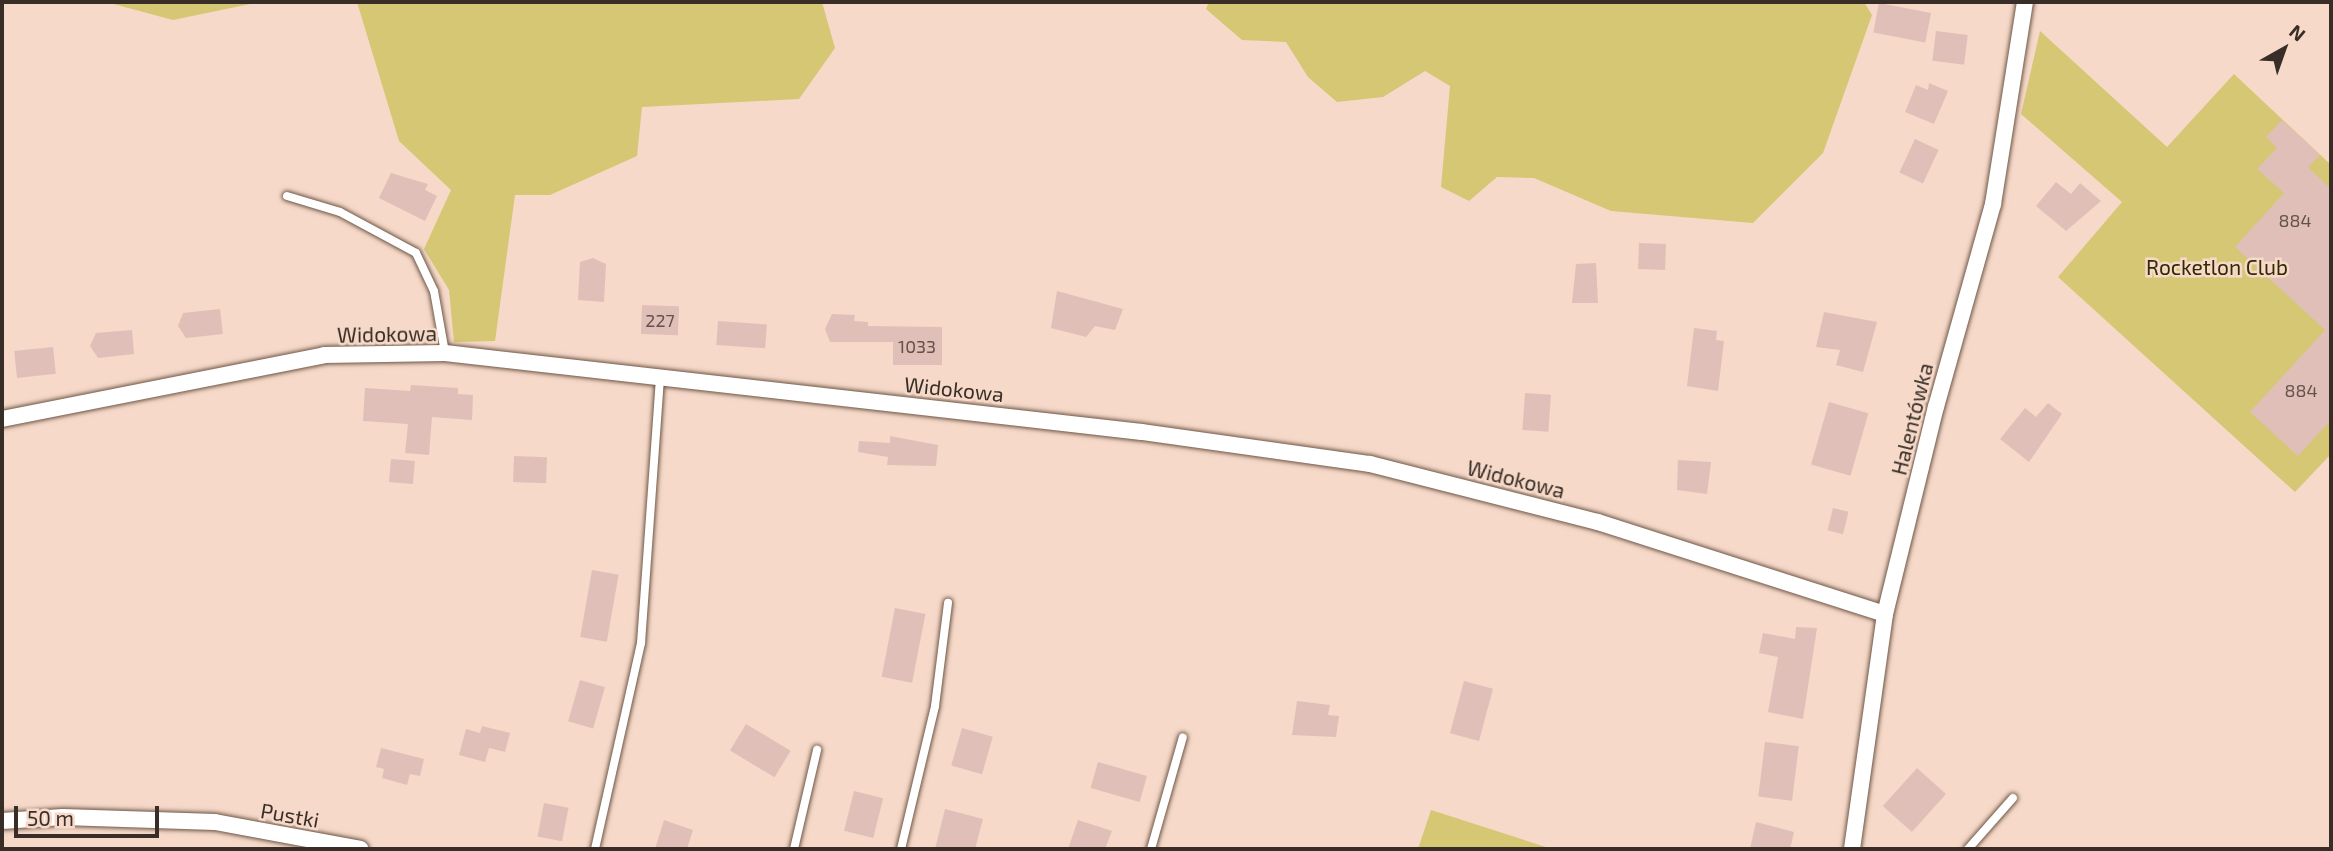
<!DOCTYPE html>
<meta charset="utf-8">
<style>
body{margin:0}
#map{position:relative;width:2333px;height:851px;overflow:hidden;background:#f6d9c8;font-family:"Exo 2",sans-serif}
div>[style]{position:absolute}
.green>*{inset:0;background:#d5c773}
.building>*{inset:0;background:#e0bfb8;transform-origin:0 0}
.roads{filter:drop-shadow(0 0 2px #6e5647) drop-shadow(0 0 2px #6e5647)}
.service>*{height:8px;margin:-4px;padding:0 4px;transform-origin:4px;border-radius:4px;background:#fff}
.minor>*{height:16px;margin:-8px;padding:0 8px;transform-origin:8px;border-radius:8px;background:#fff}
span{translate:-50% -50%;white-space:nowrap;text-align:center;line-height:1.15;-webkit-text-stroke:5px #f6d9c8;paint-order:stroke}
.number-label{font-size:18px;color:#62524b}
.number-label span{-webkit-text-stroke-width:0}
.park-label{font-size:21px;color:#312b03}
.street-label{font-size:21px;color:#382e27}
.frame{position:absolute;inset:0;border:4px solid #382e27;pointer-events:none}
.north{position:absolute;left:2249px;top:14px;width:70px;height:70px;-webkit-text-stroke:5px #f6d9c8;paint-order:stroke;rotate:40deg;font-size:19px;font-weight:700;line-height:28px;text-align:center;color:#382e27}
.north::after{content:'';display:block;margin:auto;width:24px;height:32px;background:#382e27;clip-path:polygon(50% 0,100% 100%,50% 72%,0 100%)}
.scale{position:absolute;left:14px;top:806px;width:145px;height:32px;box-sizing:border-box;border:4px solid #382e27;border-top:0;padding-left:9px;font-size:21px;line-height:24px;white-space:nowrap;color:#382e27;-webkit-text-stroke:5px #f6d9c8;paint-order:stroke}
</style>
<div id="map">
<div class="green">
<div style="clip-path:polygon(106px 2px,259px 2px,173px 20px)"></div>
<div style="clip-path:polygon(357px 2px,822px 2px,835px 48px,799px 99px,642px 107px,637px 156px,550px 195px,515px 195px,495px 341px,454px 342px,449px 290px,424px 249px,451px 190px,399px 141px)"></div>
<div style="clip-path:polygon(1209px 2px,1864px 2px,1872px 15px,1823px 153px,1753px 223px,1611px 211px,1534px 178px,1497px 177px,1469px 201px,1441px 187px,1450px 86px,1425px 71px,1383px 97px,1337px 102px,1308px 77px,1286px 42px,1242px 40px,1206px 9px)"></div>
<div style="clip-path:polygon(2040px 31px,2167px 147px,2234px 74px,2331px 165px,2331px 454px,2295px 492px,2058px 277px,2122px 202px,2021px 114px)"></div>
<div style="clip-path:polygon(1431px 810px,1552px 849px,1418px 849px)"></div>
</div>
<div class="building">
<div style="left:1879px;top:3px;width:53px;height:30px;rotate:11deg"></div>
<div style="left:1936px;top:31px;width:32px;height:30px;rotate:7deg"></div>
<div style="clip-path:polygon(1929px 83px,1948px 91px,1934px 124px,1905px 112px,1916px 85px,1928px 90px)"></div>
<div style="clip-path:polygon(2282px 120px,2320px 155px,2308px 167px,2331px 189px,2331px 420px,2298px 456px,2250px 412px,2325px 330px,2235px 247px,2284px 193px,2257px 169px,2277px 148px,2266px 137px)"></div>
<div style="left:1915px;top:139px;width:26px;height:37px;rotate:25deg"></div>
<div style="clip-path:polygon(391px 173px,428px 184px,425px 190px,437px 196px,425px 221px,379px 198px)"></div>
<div style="clip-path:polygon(2056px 182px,2071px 194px,2080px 183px,2101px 201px,2066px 231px,2036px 206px)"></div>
<div style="left:1639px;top:243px;width:27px;height:26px;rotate:2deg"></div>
<div style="clip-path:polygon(593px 258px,606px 264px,604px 302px,578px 300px,580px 262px)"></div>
<div style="clip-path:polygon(1596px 263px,1598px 303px,1572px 303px,1576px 264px)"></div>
<div style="clip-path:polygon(1057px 291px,1123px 309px,1115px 330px,1095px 326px,1086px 337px,1051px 328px)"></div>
<div style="left:642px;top:305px;width:37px;height:29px;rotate:2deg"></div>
<div style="clip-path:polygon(220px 309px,223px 334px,186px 338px,178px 326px,183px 313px)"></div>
<div style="clip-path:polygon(1824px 312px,1877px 322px,1863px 372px,1836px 365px,1840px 350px,1816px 347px)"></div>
<div style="clip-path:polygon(832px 314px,855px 315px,854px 321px,868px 322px,868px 326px,942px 327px,942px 365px,893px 365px,893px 342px,830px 342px,825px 329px)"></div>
<div style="left:718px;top:321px;width:49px;height:24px;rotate:4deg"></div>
<div style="clip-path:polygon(1694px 328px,1717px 331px,1716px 340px,1724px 341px,1718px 391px,1687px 386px)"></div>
<div style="clip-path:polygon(132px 330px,134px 354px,98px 358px,90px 346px,96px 333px)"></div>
<div style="left:53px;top:347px;width:27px;height:39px;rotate:84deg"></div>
<div style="clip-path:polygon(411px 385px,458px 388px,458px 394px,473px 395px,472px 420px,432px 417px,429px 455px,405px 453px,408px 424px,363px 421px,365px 388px,410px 391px)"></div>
<div style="left:1525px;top:393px;width:26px;height:37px;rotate:4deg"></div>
<div style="left:1829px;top:402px;width:41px;height:65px;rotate:16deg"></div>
<div style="clip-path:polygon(2048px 403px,2062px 414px,2029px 462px,2000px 439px,2025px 408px,2036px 417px)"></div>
<div style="clip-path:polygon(890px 436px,938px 445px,936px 466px,887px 465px,888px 457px,858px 452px,859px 441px,890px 443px)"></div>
<div style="left:514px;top:456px;width:33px;height:26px;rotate:2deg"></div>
<div style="left:391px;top:459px;width:24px;height:23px;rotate:5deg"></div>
<div style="clip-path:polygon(1678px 460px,1711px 462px,1707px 494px,1677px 490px)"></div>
<div style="left:1833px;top:508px;width:16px;height:23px;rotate:14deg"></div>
<div style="left:592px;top:570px;width:27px;height:68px;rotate:10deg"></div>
<div style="left:895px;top:608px;width:31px;height:70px;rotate:11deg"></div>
<div style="clip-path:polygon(1796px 627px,1817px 628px,1803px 719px,1768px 712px,1778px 657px,1759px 653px,1763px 633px,1795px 639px)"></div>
<div style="left:580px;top:680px;width:26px;height:43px;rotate:16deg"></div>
<div style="left:1464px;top:681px;width:30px;height:54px;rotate:15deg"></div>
<div style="clip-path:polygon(1297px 701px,1330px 705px,1328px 715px,1339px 716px,1336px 737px,1292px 735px)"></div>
<div style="left:746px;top:724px;width:52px;height:31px;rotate:31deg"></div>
<div style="clip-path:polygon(482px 726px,510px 733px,505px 752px,489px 748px,485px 762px,459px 755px,466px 729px,480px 733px)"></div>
<div style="left:962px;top:728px;width:32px;height:39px;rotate:16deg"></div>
<div style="left:1765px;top:742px;width:34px;height:55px;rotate:7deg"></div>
<div style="clip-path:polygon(381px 748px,424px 759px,420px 776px,410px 774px,407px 785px,382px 778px,384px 769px,376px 767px)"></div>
<div style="left:1098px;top:762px;width:51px;height:27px;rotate:16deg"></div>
<div style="left:1917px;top:768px;width:39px;height:51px;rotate:42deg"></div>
<div style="left:854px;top:791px;width:30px;height:41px;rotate:14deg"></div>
<div style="left:544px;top:803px;width:25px;height:34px;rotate:11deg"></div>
<div style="clip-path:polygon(945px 809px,983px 819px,975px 849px,935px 849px)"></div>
<div style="clip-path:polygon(664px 820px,693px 830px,687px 849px,655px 849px)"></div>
<div style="clip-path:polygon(1078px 820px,1112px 831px,1105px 849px,1068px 849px)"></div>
<div style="clip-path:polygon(1756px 822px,1794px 832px,1790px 849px,1750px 849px)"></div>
</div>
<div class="roads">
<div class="service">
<div style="left:287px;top:196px;width:55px;rotate:16.8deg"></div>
<div style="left:340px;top:212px;width:86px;rotate:28.3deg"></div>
<div style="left:416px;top:253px;width:42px;rotate:64.7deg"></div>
<div style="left:434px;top:291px;width:63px;rotate:79.9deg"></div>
<div style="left:595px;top:849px;width:211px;rotate:-77.4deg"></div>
<div style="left:641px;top:643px;width:268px;rotate:-85.9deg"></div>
<div style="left:794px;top:849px;width:102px;rotate:-76.9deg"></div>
<div style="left:901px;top:849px;width:147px;rotate:-76.6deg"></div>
<div style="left:935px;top:706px;width:104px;rotate:-82.8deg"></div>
<div style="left:1151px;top:849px;width:116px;rotate:-74.1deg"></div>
<div style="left:1968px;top:849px;width:68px;rotate:-48.6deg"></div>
</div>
<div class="minor">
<div style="left:2px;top:419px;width:328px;rotate:-11.2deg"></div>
<div style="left:324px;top:355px;width:121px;rotate:-0.9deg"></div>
<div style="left:445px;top:353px;width:701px;rotate:6.47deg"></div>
<div style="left:1142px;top:432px;width:230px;rotate:8deg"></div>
<div style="left:1370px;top:464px;width:235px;rotate:14.3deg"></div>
<div style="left:1598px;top:522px;width:301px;rotate:17.8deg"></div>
<div style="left:2px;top:821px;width:61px;rotate:-3.8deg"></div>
<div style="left:63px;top:817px;width:152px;rotate:1.9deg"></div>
<div style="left:215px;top:822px;width:148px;rotate:10.5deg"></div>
<div style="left:1852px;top:849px;width:237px;rotate:-82deg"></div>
<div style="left:1885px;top:614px;width:213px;rotate:-76.2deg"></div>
<div style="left:1936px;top:407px;width:211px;rotate:-74.3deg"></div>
<div style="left:1993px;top:204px;width:205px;rotate:-81deg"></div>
</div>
</div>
<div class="number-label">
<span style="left:2295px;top:220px">884</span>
<span style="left:660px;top:320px">227</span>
<span style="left:917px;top:346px">1033</span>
<span style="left:2301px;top:390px">884</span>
</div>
<div class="park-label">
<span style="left:2217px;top:267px">Rocketlon Club</span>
</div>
<div class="street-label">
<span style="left:387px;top:334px;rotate:-1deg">Widokowa</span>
<span style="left:954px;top:389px;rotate:6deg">Widokowa</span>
<span style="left:1912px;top:419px;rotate:-76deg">Halentówka</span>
<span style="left:1516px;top:479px;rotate:14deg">Widokowa</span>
<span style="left:290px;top:815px;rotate:10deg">Pustki</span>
</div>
<div class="frame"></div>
<div class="north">N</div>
<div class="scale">50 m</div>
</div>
